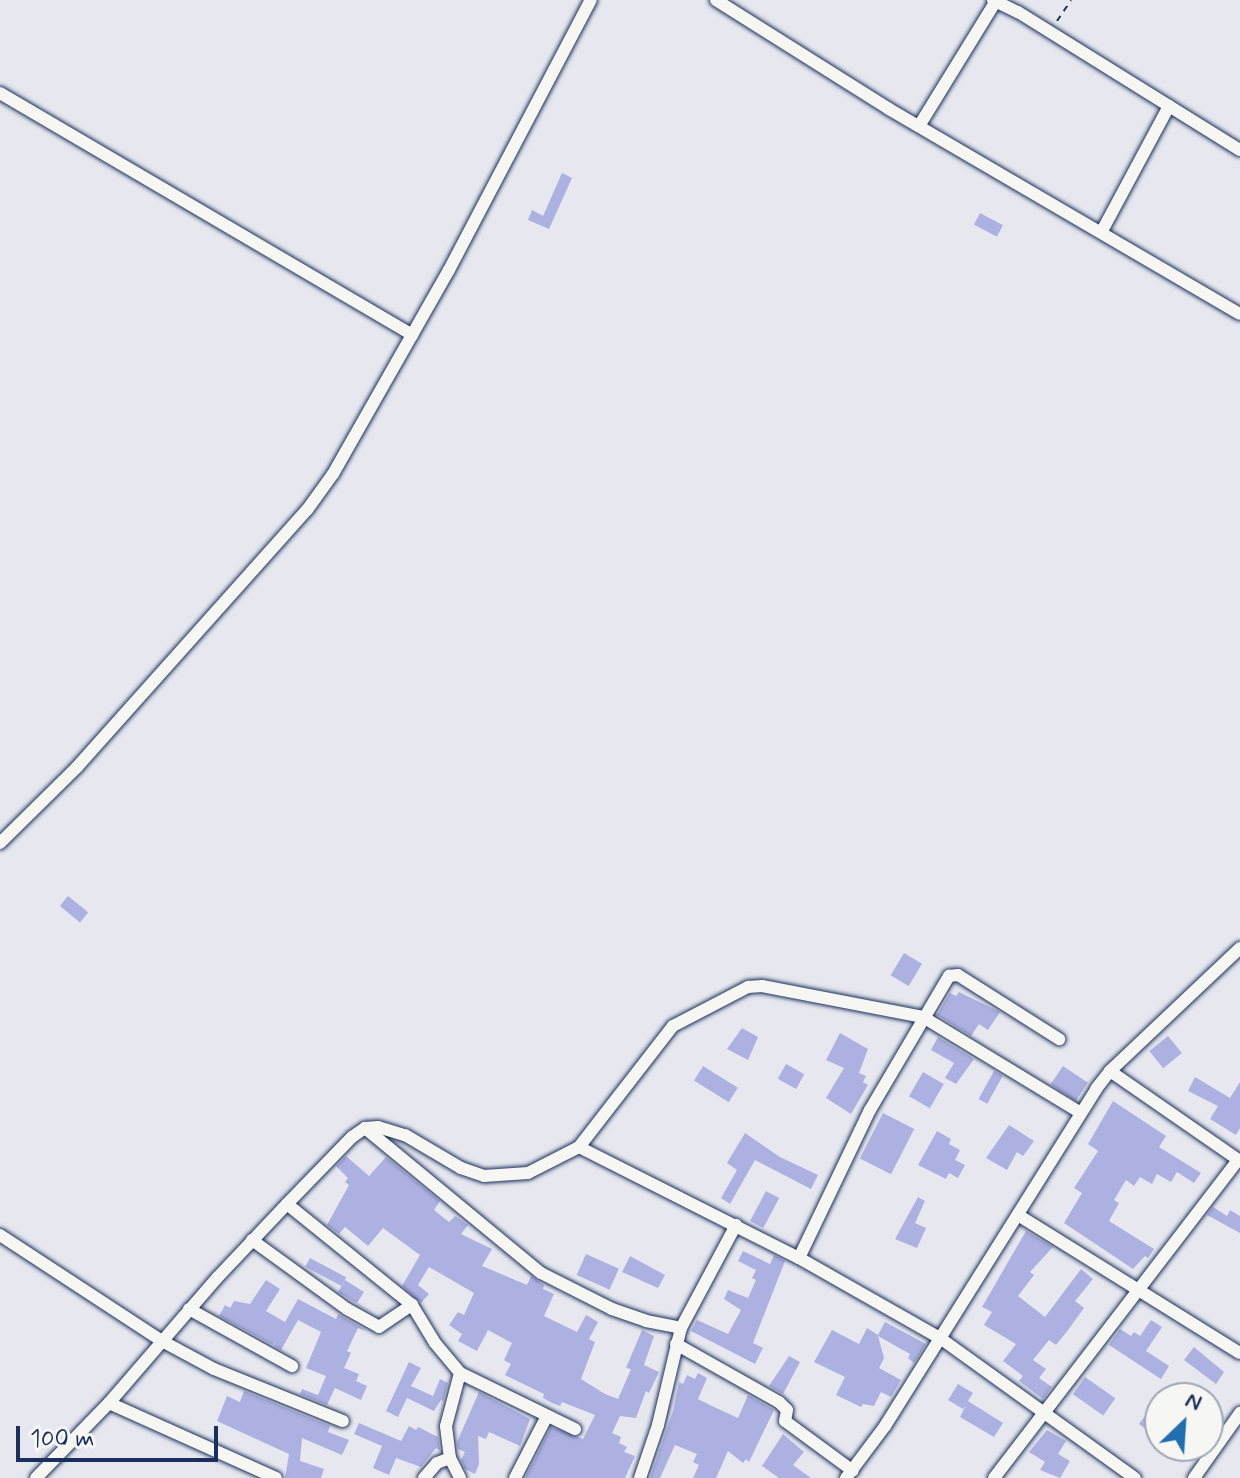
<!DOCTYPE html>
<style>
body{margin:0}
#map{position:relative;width:1240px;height:1478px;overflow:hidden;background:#e7e8ef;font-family:Mynerve,sans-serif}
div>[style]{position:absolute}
.building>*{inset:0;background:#adb1e2;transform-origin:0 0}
.path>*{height:2px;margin-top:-1px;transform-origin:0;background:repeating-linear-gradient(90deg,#1b2f5e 0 6px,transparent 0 12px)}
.roads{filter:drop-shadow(0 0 2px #1b2f5e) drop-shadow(0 0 2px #1b2f5e)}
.minor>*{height:12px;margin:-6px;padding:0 6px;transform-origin:6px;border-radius:6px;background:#f6f6f2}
span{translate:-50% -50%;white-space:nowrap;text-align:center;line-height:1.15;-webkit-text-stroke:8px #f6f6f2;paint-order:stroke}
.north{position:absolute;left:1144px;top:1382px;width:80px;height:80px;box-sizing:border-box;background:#f6f6f2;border:2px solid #9ea6b7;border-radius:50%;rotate:25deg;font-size:22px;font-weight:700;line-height:32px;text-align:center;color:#1b2f5e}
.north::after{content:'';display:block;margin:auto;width:28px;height:36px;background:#1f6fb2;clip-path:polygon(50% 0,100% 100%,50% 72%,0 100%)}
.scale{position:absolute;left:16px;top:1426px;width:202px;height:36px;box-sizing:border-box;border:4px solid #1b2f5e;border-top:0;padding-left:10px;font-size:24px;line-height:28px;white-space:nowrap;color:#1b2f5e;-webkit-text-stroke:6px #f6f6f2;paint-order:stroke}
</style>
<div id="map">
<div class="building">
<div style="clip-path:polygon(562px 173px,572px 178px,549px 229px,528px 220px,532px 210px,543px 216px)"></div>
<div style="left:980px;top:213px;width:26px;height:13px;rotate:28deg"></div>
<div style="left:68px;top:896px;width:26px;height:13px;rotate:39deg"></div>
<div style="left:904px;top:953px;width:21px;height:26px;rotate:31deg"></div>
<div style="clip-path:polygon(959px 992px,1000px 1012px,988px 1030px,979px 1024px,971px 1036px,937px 1015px,950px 993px,956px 996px)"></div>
<div style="clip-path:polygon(742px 1028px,758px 1037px,748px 1060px,727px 1049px)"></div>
<div style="clip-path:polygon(840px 1033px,868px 1049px,859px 1073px,866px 1076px,863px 1082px,868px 1085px,851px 1114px,826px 1098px,844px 1068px,826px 1060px)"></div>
<div style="left:1168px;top:1036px;width:22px;height:24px;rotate:51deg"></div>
<div style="clip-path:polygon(938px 1037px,974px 1059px,956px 1084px,945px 1078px,954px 1063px,931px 1050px)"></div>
<div style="left:786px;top:1064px;width:21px;height:17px;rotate:29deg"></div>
<div style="left:703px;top:1066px;width:41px;height:17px;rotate:32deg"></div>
<div style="left:1063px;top:1066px;width:30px;height:22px;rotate:34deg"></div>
<div style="left:994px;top:1071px;width:10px;height:32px;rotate:29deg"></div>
<div style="left:923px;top:1072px;width:24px;height:28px;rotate:30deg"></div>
<div style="clip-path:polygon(1195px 1077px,1230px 1098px,1240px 1082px,1240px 1128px,1236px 1135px,1210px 1119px,1218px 1106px,1188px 1091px)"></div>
<div style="clip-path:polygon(1113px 1101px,1166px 1136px,1159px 1147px,1201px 1173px,1194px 1183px,1177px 1172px,1171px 1182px,1157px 1174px,1152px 1184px,1140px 1177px,1134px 1186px,1126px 1180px,1114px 1200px,1119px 1203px,1109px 1221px,1154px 1249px,1148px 1258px,1145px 1256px,1133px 1269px,1064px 1223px,1082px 1193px,1074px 1188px,1098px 1151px,1088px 1144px)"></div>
<div style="left:883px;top:1113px;width:35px;height:51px;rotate:27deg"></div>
<div style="clip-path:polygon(1009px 1125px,1034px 1141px,1023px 1156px,1017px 1152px,1007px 1170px,986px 1158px)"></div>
<div style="clip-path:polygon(937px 1131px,951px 1139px,949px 1144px,960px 1150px,955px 1160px,965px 1165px,958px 1178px,949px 1173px,946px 1179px,918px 1165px)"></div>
<div style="clip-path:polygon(745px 1133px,780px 1157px,818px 1175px,811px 1189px,755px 1160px,730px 1204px,721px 1198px,737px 1170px,727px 1163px)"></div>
<div style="clip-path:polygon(346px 1156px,369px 1176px,386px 1157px,440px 1201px,434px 1210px,449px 1222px,455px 1216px,468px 1225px,461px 1234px,492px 1249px,482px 1266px,527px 1285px,531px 1276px,544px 1285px,543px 1289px,554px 1294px,544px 1316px,577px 1332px,586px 1315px,598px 1322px,589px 1339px,595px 1342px,581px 1379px,605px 1394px,618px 1399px,631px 1369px,626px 1368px,642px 1330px,654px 1336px,644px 1365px,659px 1372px,649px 1393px,646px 1391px,636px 1418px,620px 1416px,612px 1433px,621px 1437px,619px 1443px,627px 1447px,624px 1452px,635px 1456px,625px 1478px,525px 1478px,551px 1427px,583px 1439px,595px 1415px,562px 1402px,560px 1406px,552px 1403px,543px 1398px,544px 1394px,505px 1375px,511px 1364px,504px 1360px,512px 1343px,488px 1330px,477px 1351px,458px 1341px,462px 1334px,449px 1325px,458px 1312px,464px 1315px,474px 1293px,429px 1267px,418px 1285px,429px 1294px,421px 1303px,402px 1286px,420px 1255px,383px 1228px,368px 1246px,345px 1227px,339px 1234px,327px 1225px,349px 1185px,345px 1182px,348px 1178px,336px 1166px)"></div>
<div style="left:766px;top:1191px;width:15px;height:34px;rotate:28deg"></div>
<div style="clip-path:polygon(918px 1197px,925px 1201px,915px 1223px,926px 1228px,917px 1248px,895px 1239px)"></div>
<div style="clip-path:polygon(1213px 1207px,1227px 1216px,1230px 1210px,1240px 1216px,1240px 1233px,1207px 1215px)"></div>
<div style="clip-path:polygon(1026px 1231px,1053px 1247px,1030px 1272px,1034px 1275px,1018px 1296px,1045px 1317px,1081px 1269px,1093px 1279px,1075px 1301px,1084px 1308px,1068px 1330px,1056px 1345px,1049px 1340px,1033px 1360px,1046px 1369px,1039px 1378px,1052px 1387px,1043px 1399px,1019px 1381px,1023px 1376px,1003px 1361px,1016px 1344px,984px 1325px,992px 1312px,982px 1307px)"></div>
<div style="clip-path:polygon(743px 1251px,770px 1264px,774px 1255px,785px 1261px,753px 1343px,763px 1348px,755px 1364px,691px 1331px,697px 1320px,728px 1334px,741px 1310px,724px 1299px,728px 1290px,748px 1298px,756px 1280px,752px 1278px,756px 1270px,738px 1261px)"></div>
<div style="left:586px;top:1254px;width:36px;height:23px;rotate:24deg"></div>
<div style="clip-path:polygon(630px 1256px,665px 1275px,658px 1288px,622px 1272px)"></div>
<div style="left:310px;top:1258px;width:41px;height:10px;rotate:28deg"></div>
<div style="clip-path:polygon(266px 1280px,280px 1289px,266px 1311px,285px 1322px,298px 1299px,336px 1319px,338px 1314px,367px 1331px,358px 1328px,347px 1351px,351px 1353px,344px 1368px,359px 1374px,356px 1381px,367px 1386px,361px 1400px,335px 1388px,327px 1405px,300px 1394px,302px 1389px,318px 1395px,326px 1376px,306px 1368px,321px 1332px,298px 1320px,281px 1350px,274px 1346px,275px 1342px,273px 1345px,219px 1316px,225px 1305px,230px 1308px,234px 1301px,250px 1304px)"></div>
<div style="clip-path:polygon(345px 1280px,364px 1292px,357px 1303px,376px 1315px,338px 1292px)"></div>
<div style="clip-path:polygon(1151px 1320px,1162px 1327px,1146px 1351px,1169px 1366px,1161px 1379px,1109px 1345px,1120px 1329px,1131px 1336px,1134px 1332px,1140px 1336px)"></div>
<div style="clip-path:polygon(885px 1322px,926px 1344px,914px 1363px,908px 1358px,910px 1354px,878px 1336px,884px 1358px,879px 1368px,901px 1380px,891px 1397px,881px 1392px,874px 1406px,863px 1404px,861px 1407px,836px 1395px,845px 1377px,814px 1362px,832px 1330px,859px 1344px,867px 1328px,878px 1335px)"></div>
<div style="clip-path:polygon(1194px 1347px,1224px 1372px,1216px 1384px,1184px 1360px)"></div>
<div style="clip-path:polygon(789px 1356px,800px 1362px,783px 1394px,769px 1386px)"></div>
<div style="clip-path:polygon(409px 1362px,421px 1368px,411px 1386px,433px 1396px,440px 1379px,448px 1383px,443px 1401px,441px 1400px,434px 1411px,407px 1398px,398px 1417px,386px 1411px)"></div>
<div style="clip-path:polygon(698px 1373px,707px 1378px,698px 1399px,714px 1407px,738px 1418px,748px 1395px,774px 1410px,749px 1462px,746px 1459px,743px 1463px,728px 1451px,716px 1478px,693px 1478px,699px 1465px,693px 1462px,697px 1454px,675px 1445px,660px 1478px,650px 1478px,673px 1411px,679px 1382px,683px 1384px,687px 1375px,695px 1379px)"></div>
<div style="left:1085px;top:1377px;width:37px;height:21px;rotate:35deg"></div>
<div style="clip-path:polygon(958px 1384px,973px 1393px,968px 1401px,1003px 1423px,994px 1437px,960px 1417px,966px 1405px,963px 1409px,948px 1400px)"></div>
<div style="clip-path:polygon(244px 1391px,330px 1426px,328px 1432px,349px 1440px,342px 1455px,302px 1438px,300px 1461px,324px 1469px,321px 1478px,285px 1478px,289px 1454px,217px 1421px,227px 1396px,240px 1402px)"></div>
<div style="clip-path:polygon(479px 1392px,530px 1419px,520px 1446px,489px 1432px,486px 1439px,478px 1436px,479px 1464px,475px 1474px,465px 1469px,461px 1460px,465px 1452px,458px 1449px,457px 1442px)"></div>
<div style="clip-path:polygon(1160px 1395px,1160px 1439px,1139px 1424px)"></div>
<div style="clip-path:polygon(359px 1423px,401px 1441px,409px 1426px,416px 1430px,418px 1427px,438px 1437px,440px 1450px,436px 1448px,421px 1467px,396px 1458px,389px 1475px,373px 1468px,382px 1446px,354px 1434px)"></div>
<div style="clip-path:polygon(1047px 1430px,1066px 1441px,1058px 1454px,1070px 1461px,1060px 1478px,1040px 1470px,1045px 1462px,1029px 1452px)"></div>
<div style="clip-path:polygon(783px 1434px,804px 1452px,793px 1465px,811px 1478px,779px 1478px,762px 1466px)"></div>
</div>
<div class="path">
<div style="left:1057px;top:21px;width:25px;rotate:-56deg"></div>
</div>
<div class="roads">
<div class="minor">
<div style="left:716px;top:0;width:204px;rotate:32.2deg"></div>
<div style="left:889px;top:109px;width:406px;rotate:30.3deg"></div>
<div style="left:993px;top:0;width:28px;rotate:26deg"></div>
<div style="left:1018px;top:12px;width:261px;rotate:31.9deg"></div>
<div style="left:0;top:93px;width:478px;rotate:30.4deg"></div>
<div style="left:919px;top:126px;width:147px;rotate:-58.4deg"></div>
<div style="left:1102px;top:231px;width:142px;rotate:-61.8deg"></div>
<div style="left:0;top:843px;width:108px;rotate:-44.6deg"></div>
<div style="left:77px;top:767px;width:345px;rotate:-48.2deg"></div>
<div style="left:307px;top:510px;width:44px;rotate:-54.2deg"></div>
<div style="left:333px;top:474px;width:235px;rotate:-60.4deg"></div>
<div style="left:449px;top:270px;width:305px;rotate:-62.3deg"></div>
<div style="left:1110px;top:1071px;width:158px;rotate:34.7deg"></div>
<div style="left:365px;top:1128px;width:228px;rotate:39.5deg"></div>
<div style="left:541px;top:1273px;width:80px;rotate:26.9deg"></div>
<div style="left:612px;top:1309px;width:36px;rotate:19deg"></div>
<div style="left:646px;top:1321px;width:36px;rotate:11deg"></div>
<div style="left:579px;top:1147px;width:153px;rotate:-52.2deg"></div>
<div style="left:673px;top:1026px;width:85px;rotate:-27.5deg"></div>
<div style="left:748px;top:987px;width:14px;rotate:-4deg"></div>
<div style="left:762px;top:986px;width:164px;rotate:10.9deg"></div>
<div style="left:923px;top:1017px;width:183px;rotate:31.3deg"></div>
<div style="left:287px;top:1204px;width:161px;rotate:38.9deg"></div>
<div style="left:412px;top:1305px;width:44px;rotate:58.8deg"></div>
<div style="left:435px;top:1343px;width:39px;rotate:50deg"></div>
<div style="left:460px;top:1373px;width:55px;rotate:104.8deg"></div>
<div style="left:446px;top:1426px;width:32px;rotate:83deg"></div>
<div style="left:450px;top:1458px;width:22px;rotate:63deg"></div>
<div style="left:1018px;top:1215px;width:261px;rotate:31.9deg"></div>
<div style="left:0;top:1235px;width:194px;rotate:33.2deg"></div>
<div style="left:162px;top:1341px;width:59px;rotate:28.3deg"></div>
<div style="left:214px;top:1369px;width:139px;rotate:22deg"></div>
<div style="left:252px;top:1240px;width:117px;rotate:36deg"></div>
<div style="left:347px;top:1309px;width:37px;rotate:29deg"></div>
<div style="left:379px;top:1327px;width:40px;rotate:-34deg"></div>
<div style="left:799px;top:1258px;width:164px;rotate:-64.4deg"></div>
<div style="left:870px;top:1110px;width:156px;rotate:-59.5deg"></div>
<div style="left:949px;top:976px;width:9px;rotate:-6deg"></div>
<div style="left:958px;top:975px;width:120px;rotate:32.4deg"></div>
<div style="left:189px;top:1309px;width:118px;rotate:29deg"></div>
<div style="left:676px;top:1344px;width:118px;rotate:29.4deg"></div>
<div style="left:779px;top:1402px;width:11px;rotate:45deg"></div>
<div style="left:787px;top:1410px;width:11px;rotate:100deg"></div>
<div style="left:785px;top:1421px;width:84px;rotate:36.3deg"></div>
<div style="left:460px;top:1373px;width:128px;rotate:26deg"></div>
<div style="left:109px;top:1403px;width:183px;rotate:24.2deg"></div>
<div style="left:36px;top:1478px;width:105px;rotate:-45.8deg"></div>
<div style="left:109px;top:1403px;width:165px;rotate:-49.2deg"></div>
<div style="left:217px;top:1278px;width:102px;rotate:-46.6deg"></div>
<div style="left:287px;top:1204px;width:93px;rotate:-45.9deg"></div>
<div style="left:352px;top:1137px;width:16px;rotate:-35deg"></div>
<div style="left:365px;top:1128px;width:13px;rotate:-4deg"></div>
<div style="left:378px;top:1127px;width:28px;rotate:17deg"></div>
<div style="left:405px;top:1135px;width:65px;rotate:30.5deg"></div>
<div style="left:461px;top:1168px;width:24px;rotate:19deg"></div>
<div style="left:484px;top:1176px;width:44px;rotate:-3.9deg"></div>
<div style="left:528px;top:1173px;width:57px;rotate:-27deg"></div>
<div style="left:579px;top:1147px;width:246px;rotate:26.8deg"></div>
<div style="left:799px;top:1258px;width:162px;rotate:29.6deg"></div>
<div style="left:940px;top:1338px;width:240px;rotate:35.7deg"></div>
<div style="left:424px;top:1478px;width:20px;rotate:-49deg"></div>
<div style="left:437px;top:1463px;width:14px;rotate:-21deg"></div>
<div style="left:515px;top:1478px;width:70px;rotate:-62.7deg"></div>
<div style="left:640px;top:1478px;width:56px;rotate:-71.2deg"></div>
<div style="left:658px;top:1425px;width:100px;rotate:-76.7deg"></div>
<div style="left:681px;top:1328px;width:117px;rotate:-61.9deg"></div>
<div style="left:846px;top:1478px;width:65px;rotate:-53.1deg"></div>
<div style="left:885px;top:1426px;width:398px;rotate:-57.9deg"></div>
<div style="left:1096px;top:1089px;width:23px;rotate:-52deg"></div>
<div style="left:1110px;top:1071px;width:179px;rotate:-43.4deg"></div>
<div style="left:994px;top:1478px;width:401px;rotate:-52.5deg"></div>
<div style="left:1194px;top:1478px;width:80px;rotate:-54.7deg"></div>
</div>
</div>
<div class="north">N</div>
<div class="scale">100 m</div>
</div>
